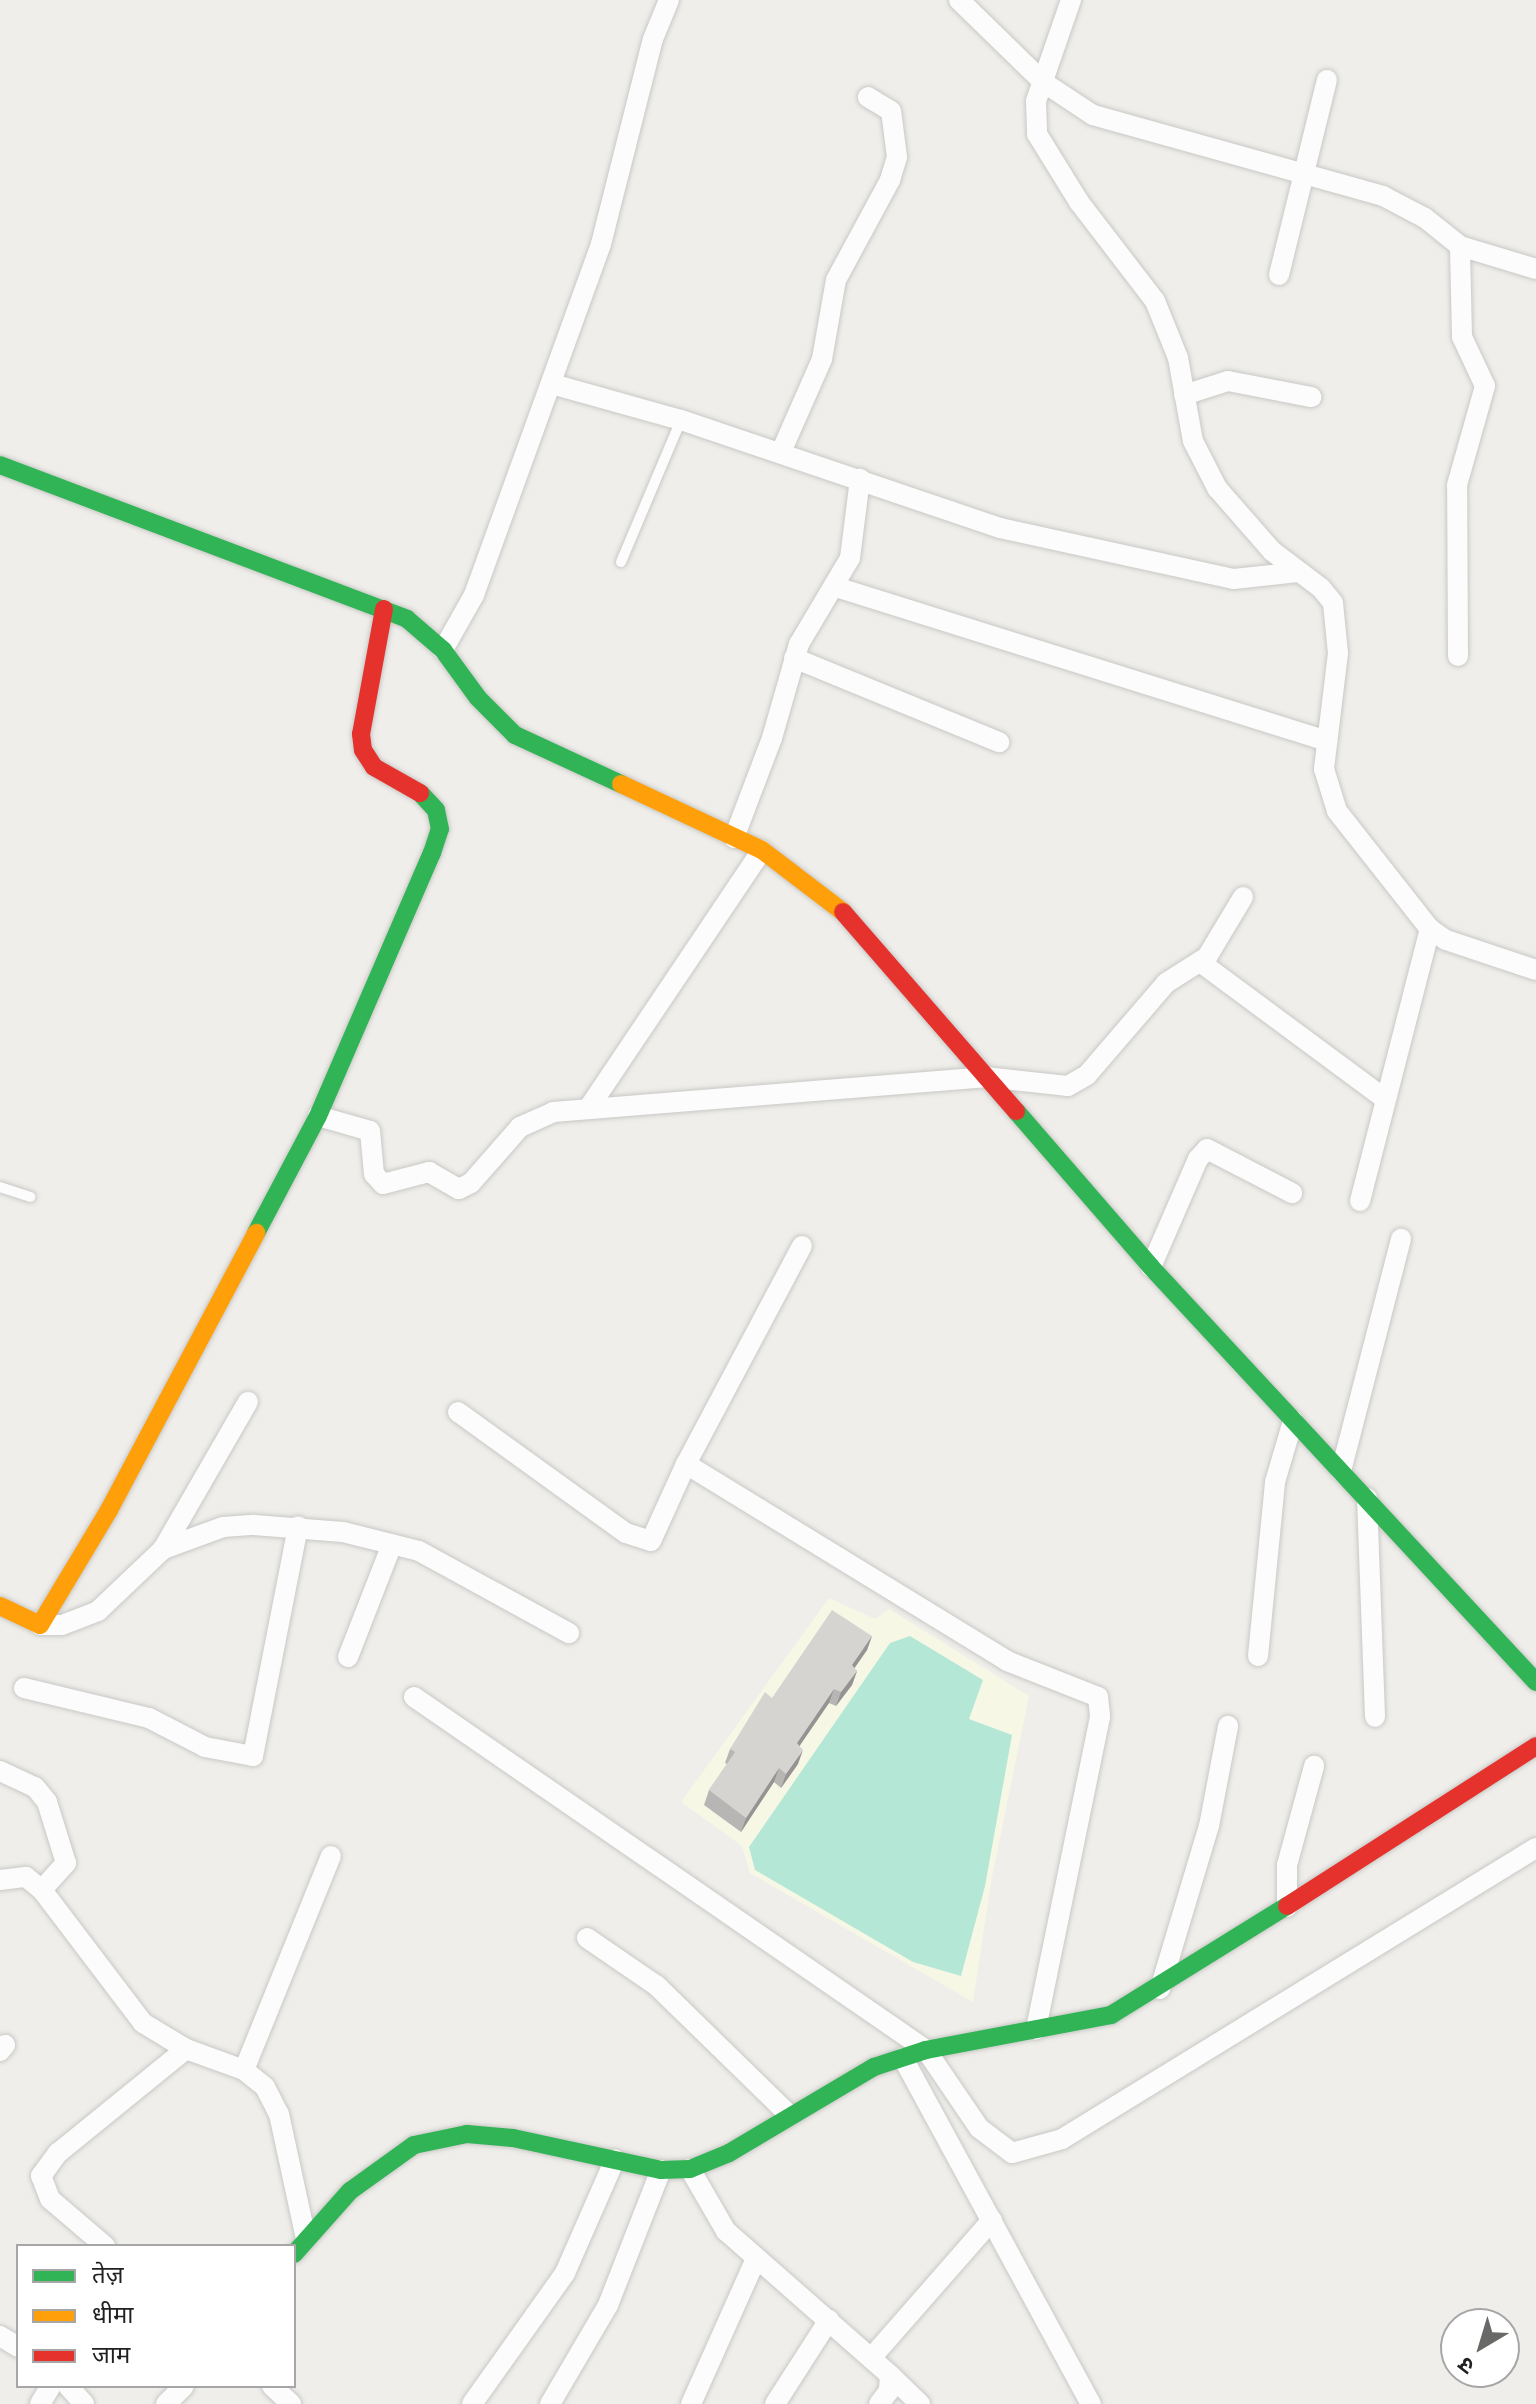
<!DOCTYPE html>
<meta charset="utf-8">
<style>
body{margin:0}
#map{position:relative;width:1536px;height:2404px;overflow:hidden;background:#efeeea;font-family:Signika,"Noto Sans Devanagari",sans-serif}
div>[style]{position:absolute}
.education>*{inset:0;background:#f7f7e6}
.pitch>*{inset:0;background:#b4e7d6}
.roads{filter:drop-shadow(0 0 2px #c8c8c6) drop-shadow(0 0 2px #c8c8c6)}
.lane>*{height:10px;margin:-5px;padding:0 5px;transform-origin:5px;border-radius:5px;background:#fdfcfc}
.street>*{height:20px;margin:-10px;padding:0 10px;transform-origin:10px;border-radius:10px;background:#fdfcfc}
.fast>*{height:18px;margin:-9px;padding:0 9px;transform-origin:9px;border-radius:9px;background:#30b455}
.slow>*{height:18px;margin:-9px;padding:0 9px;transform-origin:9px;border-radius:9px;background:#ff9f0a}
.jam>*{height:18px;margin:-9px;padding:0 9px;transform-origin:9px;border-radius:9px;background:#e5322d}
.wall>*{inset:0;background:#b8b6b4}
.shaded-wall>*{inset:0;background:#969492}
.building>*{inset:0;background:#d6d4d1}
span{translate:-50% -50%;white-space:nowrap;text-align:center;line-height:1.15;-webkit-text-stroke:8px #fff;paint-order:stroke}
.legend{position:absolute;left:16px;top:2244px;width:280px;height:144px;box-sizing:border-box;background:#fff;border:2px solid #a6a6a6;margin:0;padding:10px 14px;list-style:none;font-size:24px;color:#212121}
.legend li{display:flex;align-items:center;gap:16px;height:40px}
.legend b{width:40px;border:2px solid #a6a6a6}
.north{position:absolute;left:1440px;top:2308px;width:80px;height:80px;box-sizing:border-box;background:#fff;border:2px solid #a6a6a6;border-radius:50%;rotate:218deg;font-size:22px;font-weight:700;line-height:32px;text-align:center;color:#212121}
.north::after{content:'';display:block;margin:auto;width:28px;height:36px;background:#696967;clip-path:polygon(50% 0,100% 100%,50% 72%,0 100%)}
</style>
<div id="map">
<div class="education">
<div style="clip-path:polygon(829px 1598px,875px 1619px,889px 1609px,1029px 1696px,991px 1882px,973px 2002px,750px 1873px,742px 1846px,681px 1802px)"></div>
</div>
<div class="pitch">
<div style="clip-path:polygon(910px 1636px,983px 1680px,969px 1719px,1012px 1735px,985px 1886px,961px 1976px,913px 1962px,755px 1870px,749px 1847px,890px 1643px)"></div>
</div>
<div class="roads">
<div class="lane">
<div style="left:621px;top:562px;width:154px;rotate:-67.1deg"></div>
<div style="left:0;top:1187px;width:32px;rotate:18deg"></div>
</div>
<div class="street">
<div style="left:959px;top:0;width:117px;rotate:44.3deg"></div>
<div style="left:1043px;top:82px;width:60px;rotate:33.4deg"></div>
<div style="left:1093px;top:115px;width:301px;rotate:15.6deg"></div>
<div style="left:1383px;top:196px;width:47px;rotate:27.6deg"></div>
<div style="left:1425px;top:218px;width:45px;rotate:38.7deg"></div>
<div style="left:1460px;top:246px;width:79px;rotate:16.8deg"></div>
<div style="left:1071px;top:0;width:107px;rotate:109.1deg"></div>
<div style="left:1036px;top:101px;width:33px;rotate:88deg"></div>
<div style="left:1037px;top:134px;width:80px;rotate:58.3deg"></div>
<div style="left:1079px;top:202px;width:125px;rotate:52.5deg"></div>
<div style="left:1155px;top:301px;width:61px;rotate:68deg"></div>
<div style="left:1178px;top:358px;width:84px;rotate:79.8deg"></div>
<div style="left:1193px;top:441px;width:53px;rotate:62.9deg"></div>
<div style="left:1217px;top:488px;width:84px;rotate:48.9deg"></div>
<div style="left:1272px;top:551px;width:61px;rotate:37.1deg"></div>
<div style="left:1321px;top:588px;width:19px;rotate:51deg"></div>
<div style="left:1333px;top:603px;width:50px;rotate:84.3deg"></div>
<div style="left:1338px;top:653px;width:117px;rotate:96.9deg"></div>
<div style="left:1324px;top:769px;width:44px;rotate:72.8deg"></div>
<div style="left:1337px;top:811px;width:150px;rotate:51.8deg"></div>
<div style="left:1430px;top:929px;width:19px;rotate:35deg"></div>
<div style="left:1446px;top:940px;width:95px;rotate:18.4deg"></div>
<div style="left:1279px;top:275px;width:201px;rotate:-76.2deg"></div>
<div style="left:552px;top:384px;width:134px;rotate:15.6deg"></div>
<div style="left:681px;top:420px;width:337px;rotate:18.7deg"></div>
<div style="left:1000px;top:528px;width:239px;rotate:12.3deg"></div>
<div style="left:1234px;top:579px;width:64px;rotate:-6.2deg"></div>
<div style="left:1184px;top:395px;width:46px;rotate:-17.7deg"></div>
<div style="left:1228px;top:381px;width:85px;rotate:10.9deg"></div>
<div style="left:781px;top:452px;width:102px;rotate:-66.2deg"></div>
<div style="left:822px;top:359px;width:80px;rotate:-80deg"></div>
<div style="left:836px;top:280px;width:114px;rotate:-61.6deg"></div>
<div style="left:890px;top:180px;width:24px;rotate:-73deg"></div>
<div style="left:897px;top:157px;width:46px;rotate:-97.4deg"></div>
<div style="left:891px;top:111px;width:27px;rotate:-149deg"></div>
<div style="left:836px;top:587px;width:515px;rotate:17.41deg"></div>
<div style="left:443px;top:650px;width:63px;rotate:-60.6deg"></div>
<div style="left:474px;top:595px;width:373px;rotate:-70.1deg"></div>
<div style="left:601px;top:244px;width:211px;rotate:-75.8deg"></div>
<div style="left:653px;top:39px;width:42px;rotate:-67.7deg"></div>
<div style="left:1458px;top:656px;width:171px;rotate:-90.3deg"></div>
<div style="left:1457px;top:485px;width:103px;rotate:-74.2deg"></div>
<div style="left:1485px;top:386px;width:54px;rotate:-115.1deg"></div>
<div style="left:1462px;top:337px;width:91px;rotate:-91.3deg"></div>
<div style="left:794px;top:658px;width:222px;rotate:22.3deg"></div>
<div style="left:734px;top:838px;width:107px;rotate:-69.2deg"></div>
<div style="left:772px;top:738px;width:98px;rotate:-74deg"></div>
<div style="left:799px;top:644px;width:100px;rotate:-59.3deg"></div>
<div style="left:850px;top:558px;width:80px;rotate:-82.8deg"></div>
<div style="left:1200px;top:962px;width:230px;rotate:36.5deg"></div>
<div style="left:590px;top:1106px;width:308px;rotate:-56.1deg"></div>
<div style="left:318px;top:1116px;width:54px;rotate:16.1deg"></div>
<div style="left:370px;top:1131px;width:43px;rotate:84.7deg"></div>
<div style="left:374px;top:1174px;width:13px;rotate:48deg"></div>
<div style="left:383px;top:1184px;width:48px;rotate:-14.6deg"></div>
<div style="left:429px;top:1172px;width:34px;rotate:30deg"></div>
<div style="left:459px;top:1189px;width:13px;rotate:-27deg"></div>
<div style="left:471px;top:1183px;width:74px;rotate:-48.8deg"></div>
<div style="left:520px;top:1127px;width:36px;rotate:-24deg"></div>
<div style="left:553px;top:1112px;width:433px;rotate:-4.6deg"></div>
<div style="left:985px;top:1077px;width:83px;rotate:6.2deg"></div>
<div style="left:1068px;top:1086px;width:22px;rotate:-30deg"></div>
<div style="left:1087px;top:1075px;width:121px;rotate:-49.3deg"></div>
<div style="left:1166px;top:983px;width:49px;rotate:-32.4deg"></div>
<div style="left:1207px;top:957px;width:70px;rotate:-59deg"></div>
<div style="left:1360px;top:1201px;width:281px;rotate:-75.6deg"></div>
<div style="left:1151px;top:1267px;width:118px;rotate:-66.5deg"></div>
<div style="left:1198px;top:1159px;width:13px;rotate:-48deg"></div>
<div style="left:1207px;top:1149px;width:96px;rotate:27.4deg"></div>
<div style="left:458px;top:1412px;width:207px;rotate:35.8deg"></div>
<div style="left:626px;top:1533px;width:26px;rotate:18deg"></div>
<div style="left:651px;top:1541px;width:85px;rotate:-65.6deg"></div>
<div style="left:686px;top:1464px;width:247px;rotate:-62deg"></div>
<div style="left:686px;top:1464px;width:377px;rotate:31.5deg"></div>
<div style="left:1007px;top:1661px;width:98px;rotate:21.6deg"></div>
<div style="left:1098px;top:1697px;width:20px;rotate:84deg"></div>
<div style="left:1100px;top:1717px;width:319px;rotate:101.6deg"></div>
<div style="left:1341px;top:1471px;width:240px;rotate:-75.5deg"></div>
<div style="left:1367px;top:1498px;width:219px;rotate:87.9deg"></div>
<div style="left:163px;top:1549px;width:170px;rotate:-60deg"></div>
<div style="left:40px;top:1625px;width:22px"></div>
<div style="left:62px;top:1625px;width:39px;rotate:-21deg"></div>
<div style="left:98px;top:1611px;width:90px;rotate:-43.6deg"></div>
<div style="left:163px;top:1549px;width:64px;rotate:-20.1deg"></div>
<div style="left:223px;top:1527px;width:31px;rotate:-4deg"></div>
<div style="left:254px;top:1525px;width:89px;rotate:4.5deg"></div>
<div style="left:343px;top:1532px;width:78px;rotate:14deg"></div>
<div style="left:419px;top:1551px;width:171px;rotate:28.7deg"></div>
<div style="left:1258px;top:1656px;width:175px;rotate:-84.4deg"></div>
<div style="left:1275px;top:1482px;width:64px;rotate:-73.6deg"></div>
<div style="left:348px;top:1657px;width:121px;rotate:-68.7deg"></div>
<div style="left:24px;top:1688px;width:129px;rotate:13.5deg"></div>
<div style="left:149px;top:1718px;width:63px;rotate:27.4deg"></div>
<div style="left:205px;top:1747px;width:49px;rotate:10.6deg"></div>
<div style="left:253px;top:1756px;width:234px;rotate:-78.9deg"></div>
<div style="left:414px;top:1697px;width:622px;rotate:34.58deg"></div>
<div style="left:926px;top:2050px;width:94px;rotate:55.8deg"></div>
<div style="left:979px;top:2128px;width:41px;rotate:37.1deg"></div>
<div style="left:1012px;top:2153px;width:52px;rotate:-15.6deg"></div>
<div style="left:1062px;top:2139px;width:556px;rotate:-31.55deg"></div>
<div style="left:0;top:1771px;width:38px;rotate:25deg"></div>
<div style="left:35px;top:1787px;width:19px;rotate:51deg"></div>
<div style="left:47px;top:1802px;width:64px;rotate:72.7deg"></div>
<div style="left:66px;top:1863px;width:36px;rotate:132deg"></div>
<div style="left:0;top:1880px;width:26px;rotate:-7deg"></div>
<div style="left:26px;top:1877px;width:21px;rotate:39deg"></div>
<div style="left:42px;top:1890px;width:167px;rotate:52.8deg"></div>
<div style="left:143px;top:2023px;width:50px;rotate:31.2deg"></div>
<div style="left:186px;top:2049px;width:62px;rotate:19.9deg"></div>
<div style="left:244px;top:2070px;width:27px;rotate:39deg"></div>
<div style="left:265px;top:2087px;width:30px;rotate:63deg"></div>
<div style="left:279px;top:2114px;width:128px;rotate:77.8deg"></div>
<div style="left:1287px;top:1907px;width:42px;rotate:-90deg"></div>
<div style="left:1287px;top:1865px;width:103px;rotate:-74.7deg"></div>
<div style="left:587px;top:1938px;width:85px;rotate:34.4deg"></div>
<div style="left:657px;top:1986px;width:185px;rotate:44.3deg"></div>
<div style="left:1160px;top:1989px;width:170px;rotate:-73.3deg"></div>
<div style="left:1209px;top:1826px;width:102px;rotate:-79.2deg"></div>
<div style="left:0;top:2051px;width:8px;rotate:-50deg"></div>
<div style="left:903px;top:2058px;width:394px;rotate:61.5deg"></div>
<div style="left:244px;top:2070px;width:231px;rotate:-67.9deg"></div>
<div style="left:690px;top:2169px;width:72px;rotate:59.9deg"></div>
<div style="left:726px;top:2231px;width:218px;rotate:41.3deg"></div>
<div style="left:890px;top:2375px;width:16px;rotate:94deg"></div>
<div style="left:889px;top:2391px;width:16px;rotate:128deg"></div>
<div style="left:105px;top:2246px;width:72px;rotate:-139.5deg"></div>
<div style="left:50px;top:2199px;width:25px;rotate:-111deg"></div>
<div style="left:41px;top:2176px;width:29px;rotate:-54deg"></div>
<div style="left:58px;top:2153px;width:165px;rotate:-39.1deg"></div>
<div style="left:0;top:2336px;width:21px;rotate:31deg"></div>
<div style="left:872px;top:2357px;width:182px;rotate:-48.8deg"></div>
<div style="left:890px;top:2375px;width:42px;rotate:44deg"></div>
<div style="left:68px;top:2386px;width:24px;rotate:48deg"></div>
<div style="left:272px;top:2386px;width:26px;rotate:43deg"></div>
<div style="left:40px;top:2404px;width:21px;rotate:-59deg"></div>
<div style="left:166px;top:2404px;width:25px;rotate:-45deg"></div>
<div style="left:472px;top:2404px;width:161px;rotate:-54.6deg"></div>
<div style="left:565px;top:2273px;width:124px;rotate:-66.3deg"></div>
<div style="left:550px;top:2404px;width:115px;rotate:-59.6deg"></div>
<div style="left:608px;top:2305px;width:145px;rotate:-68.6deg"></div>
<div style="left:691px;top:2404px;width:159px;rotate:-65.9deg"></div>
<div style="left:775px;top:2404px;width:100px;rotate:-57.3deg"></div>
</div>
<div class="fast">
<div style="left:0;top:465px;width:435px;rotate:20.7deg"></div>
<div style="left:407px;top:619px;width:48px;rotate:40.7deg"></div>
<div style="left:443px;top:650px;width:59px;rotate:53.9deg"></div>
<div style="left:478px;top:698px;width:52px;rotate:45deg"></div>
<div style="left:515px;top:735px;width:117px;rotate:24.8deg"></div>
<div style="left:1016px;top:1111px;width:206px;rotate:49.1deg"></div>
<div style="left:1151px;top:1267px;width:566px;rotate:47.15deg"></div>
<div style="left:256px;top:1233px;width:132px;rotate:-62.1deg"></div>
<div style="left:318px;top:1116px;width:287px;rotate:-66.6deg"></div>
<div style="left:432px;top:853px;width:25px;rotate:-72deg"></div>
<div style="left:440px;top:829px;width:19px;rotate:-102deg"></div>
<div style="left:436px;top:810px;width:23px;rotate:-133deg"></div>
<div style="left:294px;top:2254px;width:84px;rotate:-48.4deg"></div>
<div style="left:350px;top:2191px;width:79px;rotate:-35.7deg"></div>
<div style="left:414px;top:2145px;width:54px;rotate:-11.7deg"></div>
<div style="left:467px;top:2134px;width:46px;rotate:5deg"></div>
<div style="left:513px;top:2138px;width:151px;rotate:12.2deg"></div>
<div style="left:661px;top:2170px;width:29px;rotate:-2deg"></div>
<div style="left:690px;top:2169px;width:42px;rotate:-22.3deg"></div>
<div style="left:729px;top:2153px;width:169px;rotate:-30.7deg"></div>
<div style="left:874px;top:2067px;width:55px;rotate:-18.1deg"></div>
<div style="left:926px;top:2050px;width:188px;rotate:-10.7deg"></div>
<div style="left:1111px;top:2015px;width:207px;rotate:-31.8deg"></div>
</div>
<div class="slow">
<div style="left:621px;top:784px;width:156px;rotate:25.1deg"></div>
<div style="left:762px;top:850px;width:102px;rotate:37.4deg"></div>
<div style="left:0;top:1606px;width:44px;rotate:25.4deg"></div>
<div style="left:40px;top:1625px;width:134px;rotate:-59deg"></div>
<div style="left:109px;top:1510px;width:314px;rotate:-62deg"></div>
</div>
<div class="jam">
<div style="left:384px;top:609px;width:127px;rotate:100.4deg"></div>
<div style="left:361px;top:734px;width:16px;rotate:83deg"></div>
<div style="left:363px;top:750px;width:20px;rotate:57deg"></div>
<div style="left:374px;top:767px;width:53px;rotate:29.5deg"></div>
<div style="left:843px;top:912px;width:264px;rotate:49deg"></div>
<div style="left:1287px;top:1906px;width:296px;rotate:-32.7deg"></div>
</div>
</div>
<div class="wall">
<div style="clip-path:polygon(872px 1636px,867px 1650px,854px 1668px,857px 1671px,852px 1685px,836px 1706px,829px 1703px,799px 1746px,798px 1764px,781px 1788px,774px 1782px,741px 1832px,704px 1805px,709px 1790px,727px 1764px,725px 1763px,730px 1749px,772px 1698px)"></div>
</div>
<div class="shaded-wall">
<div style="clip-path:polygon(872px 1636px,867px 1650px,847px 1679px,852px 1665px)"></div>
<div style="clip-path:polygon(857px 1671px,852px 1685px,836px 1706px,841px 1692px)"></div>
<div style="clip-path:polygon(834px 1689px,829px 1703px,792px 1757px,797px 1743px)"></div>
<div style="clip-path:polygon(803px 1750px,798px 1764px,781px 1788px,786px 1774px)"></div>
<div style="clip-path:polygon(779px 1768px,774px 1782px,741px 1832px,746px 1818px)"></div>
</div>
<div class="building">
<div style="clip-path:polygon(832px 1610px,872px 1636px,852px 1665px,857px 1671px,841px 1692px,834px 1689px,797px 1743px,803px 1750px,786px 1774px,779px 1768px,746px 1818px,709px 1790px,735px 1752px,730px 1749px,765px 1692px,772px 1698px)"></div>
</div>
<ul class="legend">
<li><b style="height:10px;background:#30b455"></b>तेज़</li>
<li><b style="height:10px;background:#ff9f0a"></b>धीमा</li>
<li><b style="height:10px;background:#e5322d"></b>जाम</li>
</ul>
<div class="north">उ</div>
</div>
